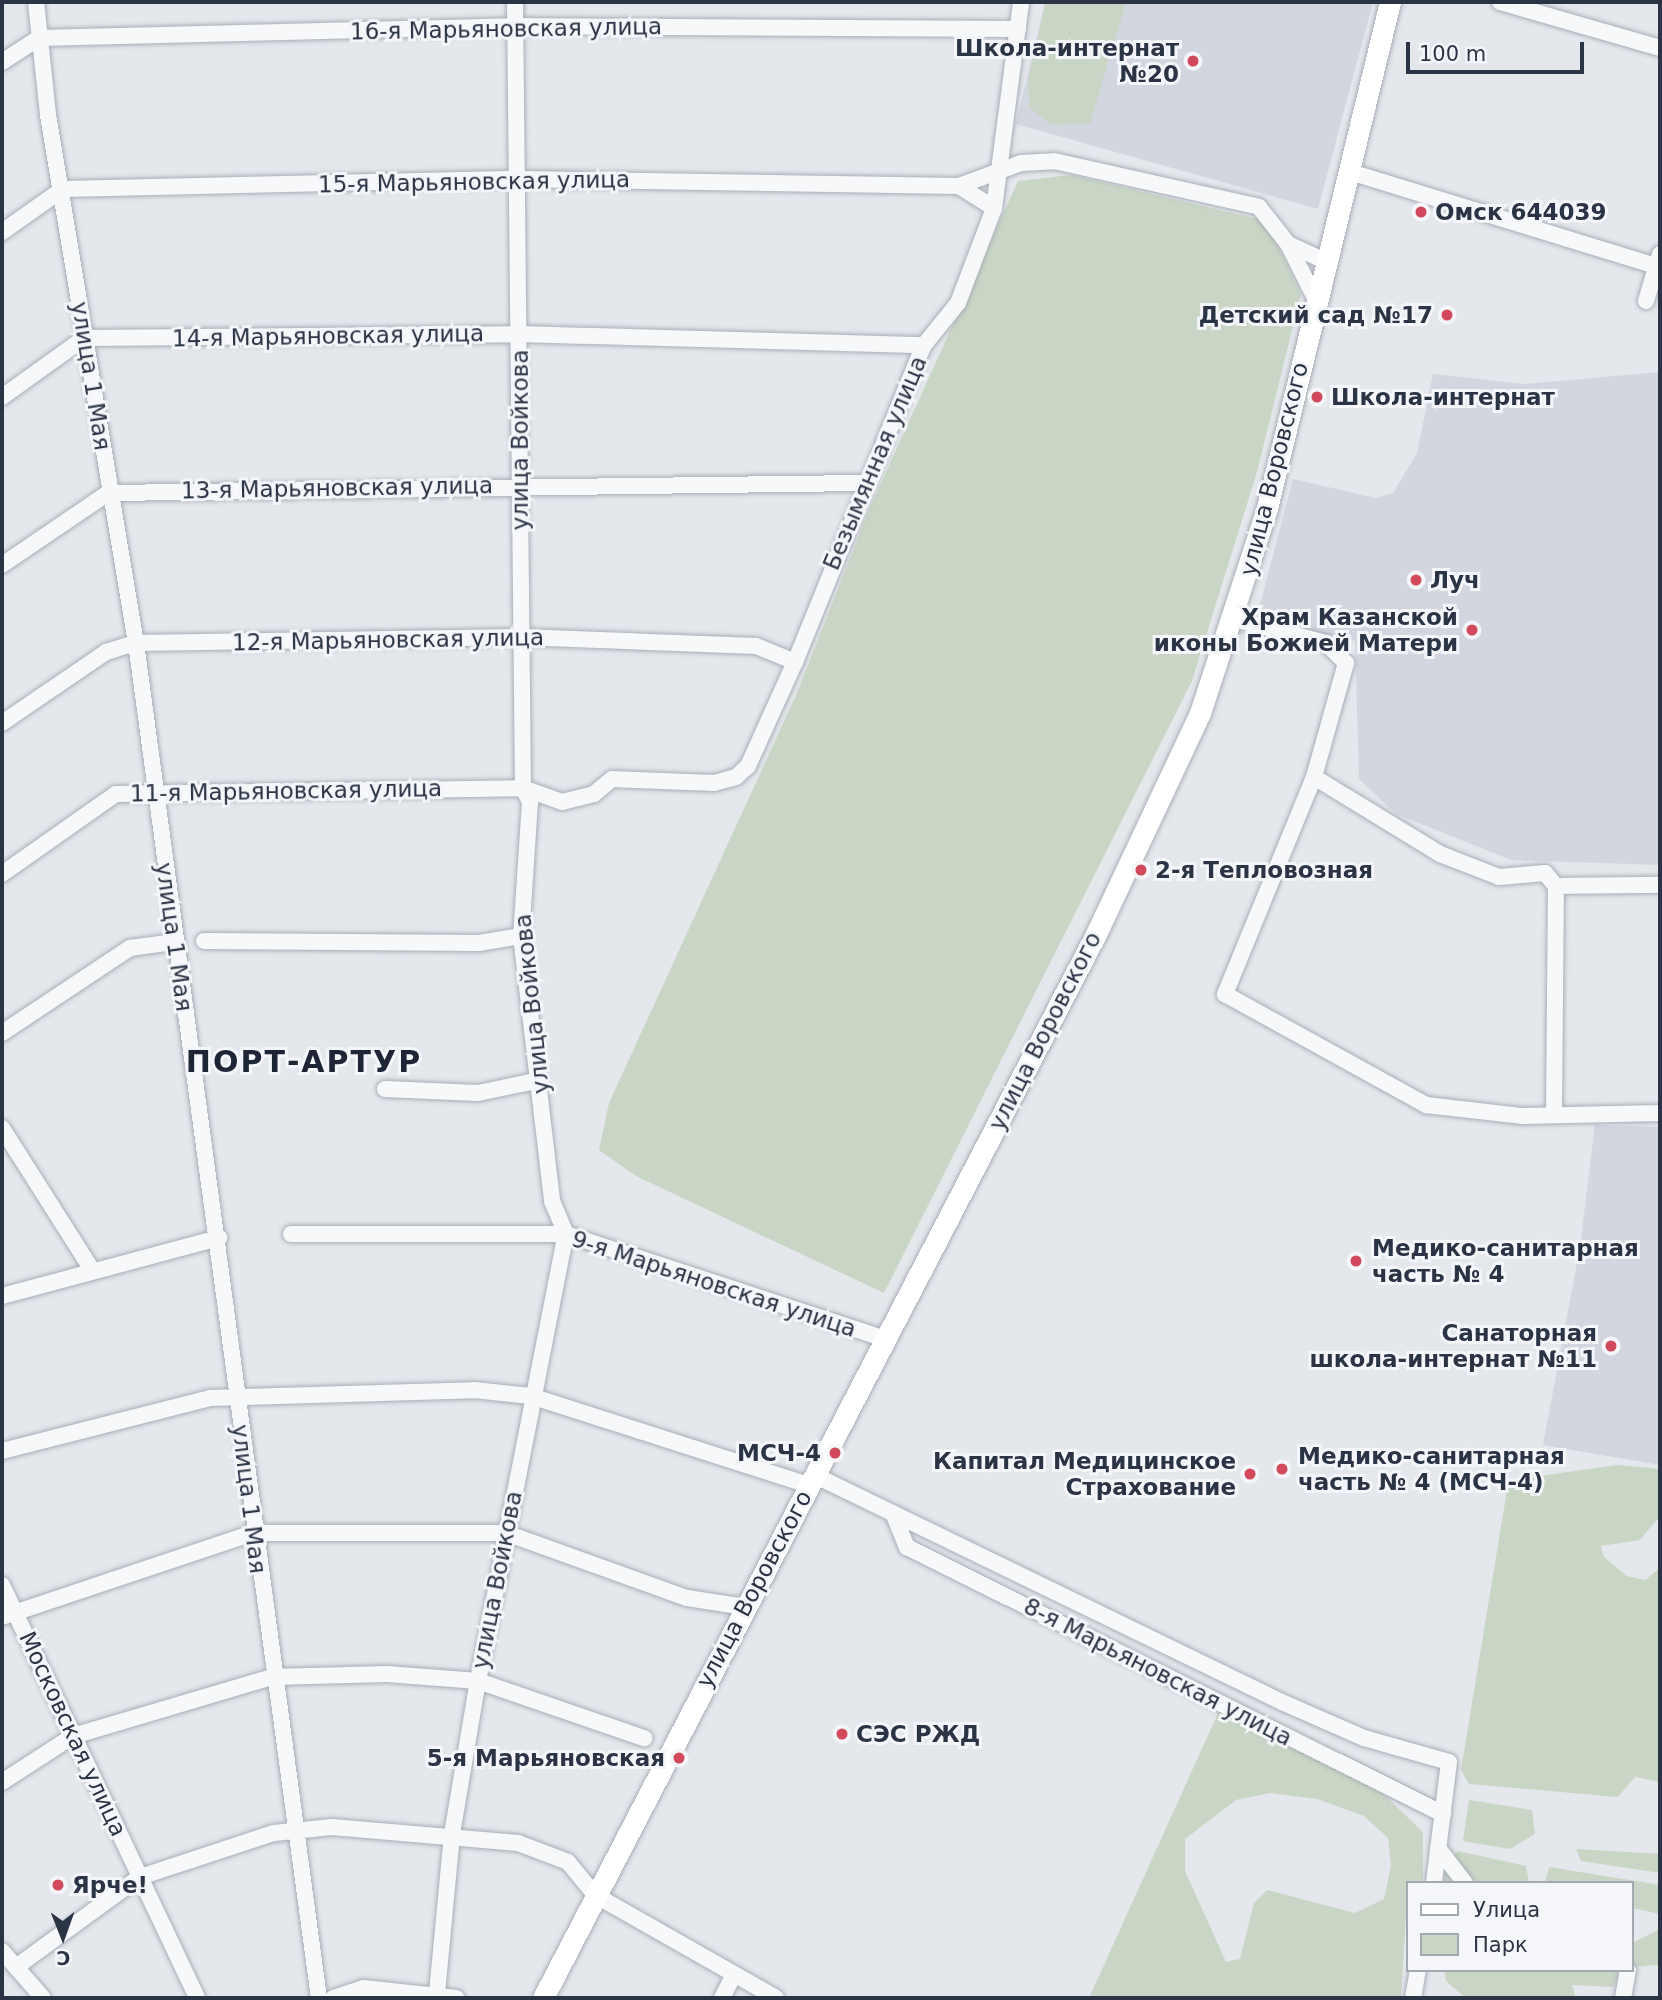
<!DOCTYPE html>
<meta charset="utf-8">
<style>
body{margin:0}
#map{position:relative;width:1662px;height:2000px;overflow:hidden;background:#e4e7ec;font-family:"DejaVu Sans",sans-serif}
div>[style]{position:absolute}
.built>*{inset:0;background:#d2d6de}
.green>*{inset:0;background:#c9d6c5}
.roads{filter:drop-shadow(0 0 2px #a9aeb7) drop-shadow(0 0 2px #a9aeb7)}
.minor>*{height:16px;margin:-8px;padding:0 8px;transform-origin:8px;border-radius:8px;background:#f7f8fa}
.major>*{height:21px;margin:-10.5px;padding:0 10.5px;transform-origin:10.5px;border-radius:10.5px;background:#fff}
.dots>*{width:19px;height:19px;translate:-50% -50%;box-sizing:border-box;border:4px solid #f4f6f9;border-radius:50%}
span{translate:-50% -50%;white-space:nowrap;text-align:center;line-height:1.15;-webkit-text-stroke:6px #f4f6f9;paint-order:stroke}
.street-label{font-size:23px;color:#2b3445}
.poi-label{font-size:23px;color:#2b3445;font-weight:700}
.right{translate:-100% -50%;text-align:right}
.left{translate:0 -50%;text-align:left}
.district-label{font-size:30px;color:#1d2536;font-weight:700;letter-spacing:2px}
.frame{position:absolute;inset:0;border:4px solid #2b3445;pointer-events:none}
.legend{position:absolute;left:1406px;top:1881px;width:228px;height:91px;box-sizing:border-box;background:#f4f6f9;border:2px solid #a4a8b1;margin:0;padding:9px 12px;list-style:none;font-size:21px;color:#2b3445}
.legend li{display:flex;align-items:center;gap:14px;height:35px}
.legend b{width:35px;border:2px solid #a4a8b1}
.north{position:absolute;left:28px;top:1902px;width:70px;height:70px;-webkit-text-stroke:5px #f4f6f9;paint-order:stroke;rotate:179deg;font-size:19px;font-weight:700;line-height:28px;text-align:center;color:#2b3445}
.north::after{content:'';display:block;margin:auto;width:24px;height:32px;background:#2b3445;clip-path:polygon(50% 0,100% 100%,50% 72%,0 100%)}
.scale{position:absolute;left:1406px;top:42px;width:178px;height:32px;box-sizing:border-box;border:4px solid #2b3445;border-top:0;padding-left:9px;font-size:21px;line-height:24px;white-space:nowrap;color:#2b3445;-webkit-text-stroke:5px #f4f6f9;paint-order:stroke}
</style>
<div id="map">
<div class="built">
<div style="clip-path:polygon(1045px 2px,1373px 2px,1318px 209px,1016px 124px)"></div>
<div style="clip-path:polygon(1660px 372px,1660px 865px,1511px 860px,1396px 814px,1359px 779px,1355px 641px,1256px 620px,1293px 479px,1376px 498px,1393px 493px,1417px 453px,1433px 374px,1523px 384px)"></div>
<div style="clip-path:polygon(1595px 1125px,1660px 1127px,1660px 1465px,1543px 1445px,1580px 1247px)"></div>
</div>
<div class="green">
<div style="clip-path:polygon(1046px 2px,1126px 2px,1090px 123px,1052px 125px,1030px 108px,1028px 81px)"></div>
<div style="clip-path:polygon(1071px 175px,1266px 221px,1301px 294px,1257px 472px,1192px 681px,884px 1293px,636px 1176px,599px 1150px,609px 1103px,797px 693px,871px 505px,1018px 181px)"></div>
<div style="clip-path:polygon(1617px 1465px,1660px 1469px,1660px 1516px,1640px 1540px,1601px 1546px,1604px 1557px,1627px 1576px,1645px 1580px,1660px 1568px,1660px 1782px,1635px 1777px,1618px 1797px,1469px 1784px,1461px 1770px,1507px 1490px,1518px 1479px)"></div>
<div style="clip-path:polygon(evenodd,1219px 1711px,1377px 1788px,1423px 1832px,1423px 1883px,1408px 1883px,1401px 1998px,1089px 1998px,1219px 1711px,1270px 1793px,1317px 1799px,1364px 1816px,1388px 1838px,1391px 1865px,1384px 1899px,1355px 1913px,1267px 1890px,1254px 1903px,1240px 1959px,1226px 1962px,1185px 1871px,1185px 1839px,1236px 1800px,1270px 1793px)"></div>
<div style="clip-path:polygon(1469px 1800px,1532px 1810px,1535px 1834px,1510px 1849px,1463px 1841px)"></div>
<div style="clip-path:polygon(1576px 1849px,1660px 1854px,1660px 1873px,1581px 1861px)"></div>
<div style="clip-path:polygon(1458px 1851px,1526px 1866px,1529px 1883px,1443px 1883px,1447px 1861px)"></div>
<div style="clip-path:polygon(1549px 1867px,1660px 1885px,1660px 1914px,1632px 1908px,1632px 1883px,1545px 1883px)"></div>
<div style="clip-path:polygon(1660px 1929px,1660px 1965px,1632px 1967px,1632px 1943px)"></div>
<div style="clip-path:polygon(1444px 1970px,1617px 1970px,1618px 1978px,1613px 1987px,1572px 1985px,1576px 1998px,1466px 1998px,1446px 1981px)"></div>
</div>
<div class="roads">
<div class="minor">
<div style="left:36px;top:2px;width:114px;rotate:83.9deg"></div>
<div style="left:48px;top:115px;width:535px;rotate:80.54deg"></div>
<div style="left:136px;top:643px;width:1367px;rotate:82.31deg"></div>
<div style="left:515px;top:2px;width:786px;rotate:89.42deg"></div>
<div style="left:523px;top:788px;width:16px;rotate:63deg"></div>
<div style="left:530px;top:802px;width:134px;rotate:93.8deg"></div>
<div style="left:521px;top:936px;width:267px;rotate:83.3deg"></div>
<div style="left:552px;top:1201px;width:36px;rotate:67deg"></div>
<div style="left:1500px;top:2px;width:166px;rotate:16deg"></div>
<div style="left:2px;top:62px;width:44px;rotate:-33deg"></div>
<div style="left:39px;top:38px;width:476px;rotate:-1.4deg"></div>
<div style="left:515px;top:26px;width:503px;rotate:0.34deg"></div>
<div style="left:1347px;top:171px;width:327px;rotate:17.1deg"></div>
<div style="left:959px;top:186px;width:41px;rotate:32.2deg"></div>
<div style="left:2px;top:232px;width:75px;rotate:-35.2deg"></div>
<div style="left:63px;top:189px;width:456px;rotate:-1.3deg"></div>
<div style="left:519px;top:179px;width:440px;rotate:0.9deg"></div>
<div style="left:959px;top:186px;width:66px;rotate:-20.4deg"></div>
<div style="left:1021px;top:163px;width:33px;rotate:-3deg"></div>
<div style="left:1054px;top:161px;width:210px;rotate:12.6deg"></div>
<div style="left:1259px;top:207px;width:47px;rotate:51.9deg"></div>
<div style="left:1288px;top:244px;width:41px;rotate:24.7deg"></div>
<div style="left:1288px;top:244px;width:63px;rotate:63.4deg"></div>
<div style="left:1646px;top:301px;width:49px;rotate:-73.4deg"></div>
<div style="left:2px;top:397px;width:101px;rotate:-35.7deg"></div>
<div style="left:84px;top:338px;width:435px;rotate:-0.5deg"></div>
<div style="left:519px;top:334px;width:405px;rotate:1.6deg"></div>
<div style="left:2px;top:565px;width:128px;rotate:-34.2deg"></div>
<div style="left:108px;top:493px;width:755px;rotate:-0.76deg"></div>
<div style="left:1234px;top:619px;width:95px;rotate:14.6deg"></div>
<div style="left:1326px;top:643px;width:28px;rotate:45deg"></div>
<div style="left:1346px;top:663px;width:118px;rotate:105.7deg"></div>
<div style="left:1314px;top:777px;width:235px;rotate:112.3deg"></div>
<div style="left:1225px;top:994px;width:230px;rotate:28.9deg"></div>
<div style="left:1426px;top:1105px;width:98px;rotate:6.5deg"></div>
<div style="left:1523px;top:1116px;width:137px;rotate:-1.3deg"></div>
<div style="left:2px;top:723px;width:126px;rotate:-34.3deg"></div>
<div style="left:106px;top:652px;width:31px;rotate:-17deg"></div>
<div style="left:136px;top:643px;width:385px;rotate:-0.9deg"></div>
<div style="left:521px;top:637px;width:235px;rotate:2.2deg"></div>
<div style="left:756px;top:646px;width:42px;rotate:22.3deg"></div>
<div style="left:1314px;top:777px;width:148px;rotate:31.4deg"></div>
<div style="left:1440px;top:854px;width:63px;rotate:21.3deg"></div>
<div style="left:1499px;top:877px;width:46px;rotate:-5deg"></div>
<div style="left:1545px;top:873px;width:17px;rotate:50deg"></div>
<div style="left:1556px;top:886px;width:104px;rotate:-0.6deg"></div>
<div style="left:2px;top:874px;width:139px;rotate:-35.1deg"></div>
<div style="left:116px;top:794px;width:407px;rotate:-0.8deg"></div>
<div style="left:523px;top:788px;width:41px;rotate:19.7deg"></div>
<div style="left:562px;top:802px;width:33px;rotate:-14deg"></div>
<div style="left:594px;top:794px;width:23px;rotate:-40deg"></div>
<div style="left:612px;top:779px;width:102px;rotate:2.2deg"></div>
<div style="left:714px;top:783px;width:23px;rotate:-15deg"></div>
<div style="left:736px;top:777px;width:16px;rotate:-43deg"></div>
<div style="left:748px;top:766px;width:114px;rotate:-65.7deg"></div>
<div style="left:795px;top:662px;width:342px;rotate:-67.9deg"></div>
<div style="left:924px;top:345px;width:54px;rotate:-51deg"></div>
<div style="left:958px;top:303px;width:102px;rotate:-69.2deg"></div>
<div style="left:994px;top:208px;width:208px;rotate:-82.5deg"></div>
<div style="left:204px;top:941px;width:275px;rotate:0.4deg"></div>
<div style="left:479px;top:943px;width:43px;rotate:-9.5deg"></div>
<div style="left:2px;top:1033px;width:154px;rotate:-33.6deg"></div>
<div style="left:130px;top:948px;width:43px;rotate:-7.9deg"></div>
<div style="left:385px;top:1089px;width:93px;rotate:2.5deg"></div>
<div style="left:478px;top:1093px;width:63px;rotate:-11.8deg"></div>
<div style="left:1554px;top:1111px;width:225px;rotate:-89.5deg"></div>
<div style="left:2px;top:1128px;width:168px;rotate:57.6deg"></div>
<div style="left:291px;top:1234px;width:275px"></div>
<div style="left:566px;top:1234px;width:336px;rotate:18.2deg"></div>
<div style="left:2px;top:1296px;width:225px;rotate:-15deg"></div>
<div style="left:2px;top:1451px;width:215px;rotate:-14.3deg"></div>
<div style="left:210px;top:1398px;width:264px;rotate:-1.7deg"></div>
<div style="left:474px;top:1390px;width:57px;rotate:6deg"></div>
<div style="left:531px;top:1396px;width:292px;rotate:17.8deg"></div>
<div style="left:814px;top:1475px;width:522px;rotate:25.88deg"></div>
<div style="left:1284px;top:1703px;width:87px;rotate:23.6deg"></div>
<div style="left:1364px;top:1738px;width:88px;rotate:15.8deg"></div>
<div style="left:1449px;top:1762px;width:122px;rotate:97.1deg"></div>
<div style="left:893px;top:1513px;width:37px;rotate:68deg"></div>
<div style="left:907px;top:1547px;width:599px;rotate:26.48deg"></div>
<div style="left:2px;top:1585px;width:457px;rotate:64.7deg"></div>
<div style="left:2px;top:1617px;width:265px;rotate:-18.5deg"></div>
<div style="left:253px;top:1533px;width:253px"></div>
<div style="left:506px;top:1533px;width:192px;rotate:19.8deg"></div>
<div style="left:687px;top:1598px;width:59px;rotate:8.8deg"></div>
<div style="left:2px;top:1782px;width:85px;rotate:-32.9deg"></div>
<div style="left:73px;top:1736px;width:208px;rotate:-16.5deg"></div>
<div style="left:272px;top:1677px;width:115px;rotate:-1.5deg"></div>
<div style="left:387px;top:1674px;width:91px;rotate:4.4deg"></div>
<div style="left:478px;top:1681px;width:176px;rotate:19deg"></div>
<div style="left:1438px;top:1848px;width:44px;rotate:52.4deg"></div>
<div style="left:2px;top:1951px;width:62px;rotate:48.9deg"></div>
<div style="left:16px;top:1967px;width:153px;rotate:-36deg"></div>
<div style="left:140px;top:1877px;width:141px;rotate:-18.2deg"></div>
<div style="left:274px;top:1833px;width:58px;rotate:-5.9deg"></div>
<div style="left:332px;top:1827px;width:187px;rotate:4.9deg"></div>
<div style="left:518px;top:1843px;width:53px;rotate:20.8deg"></div>
<div style="left:568px;top:1862px;width:43px;rotate:50.7deg"></div>
<div style="left:595px;top:1895px;width:208px;rotate:29.6deg"></div>
<div style="left:437px;top:1993px;width:160px;rotate:-84.6deg"></div>
<div style="left:452px;top:1834px;width:155px;rotate:-80.4deg"></div>
<div style="left:478px;top:1681px;width:456px;rotate:-78.9deg"></div>
<div style="left:333px;top:1998px;width:32px;rotate:-18deg"></div>
<div style="left:363px;top:1988px;width:94px;rotate:6.1deg"></div>
<div style="left:722px;top:1998px;width:25px;rotate:-63deg"></div>
<div style="left:1413px;top:1998px;width:28px;rotate:-80deg"></div>
<div style="left:1623px;top:1998px;width:28px;rotate:-80deg"></div>
</div>
<div class="major">
<div style="left:543px;top:1998px;width:1199px;rotate:-62.54deg"></div>
<div style="left:1096px;top:934px;width:244px;rotate:-64.8deg"></div>
<div style="left:1200px;top:713px;width:216px;rotate:-71.9deg"></div>
<div style="left:1267px;top:508px;width:521px;rotate:-76.34deg"></div>
</div>
</div>
<div class="dots">
<div style="left:1193px;top:61px;background:#d1495b"></div>
<div style="left:1421px;top:212px;background:#d1495b"></div>
<div style="left:1447px;top:315px;background:#d1495b"></div>
<div style="left:1317px;top:397px;background:#d1495b"></div>
<div style="left:1416px;top:580px;background:#d1495b"></div>
<div style="left:1472px;top:630px;background:#d1495b"></div>
<div style="left:1141px;top:870px;background:#d1495b"></div>
<div style="left:1356px;top:1261px;background:#d1495b"></div>
<div style="left:1611px;top:1346px;background:#d1495b"></div>
<div style="left:835px;top:1453px;background:#d1495b"></div>
<div style="left:1282px;top:1469px;background:#d1495b"></div>
<div style="left:1250px;top:1474px;background:#d1495b"></div>
<div style="left:842px;top:1734px;background:#d1495b"></div>
<div style="left:679px;top:1758px;background:#d1495b"></div>
<div style="left:58px;top:1885px;background:#d1495b"></div>
</div>
<div class="street-label">
<span style="left:506px;top:29px;rotate:-1deg">16-я Марьяновская улица</span>
<span style="left:474px;top:182px;rotate:-1deg">15-я Марьяновская улица</span>
<span style="left:328px;top:336px;rotate:-1deg">14-я Марьяновская улица</span>
<span style="left:91px;top:376px;rotate:81deg">улица 1 Мая</span>
<span style="left:520px;top:440px;rotate:-90deg">улица Войкова</span>
<span style="left:875px;top:463px;rotate:-67deg">Безымянная улица</span>
<span style="left:1274px;top:469px;rotate:-76deg">улица Воровского</span>
<span style="left:337px;top:488px;rotate:-1deg">13-я Марьяновская улица</span>
<span style="left:388px;top:640px;rotate:-1deg">12-я Марьяновская улица</span>
<span style="left:286px;top:791px;rotate:-1deg">11-я Марьяновская улица</span>
<span style="left:174px;top:937px;rotate:82deg">улица 1 Мая</span>
<span style="left:532px;top:1004px;rotate:-96deg">улица Войкова</span>
<span style="left:1045px;top:1031px;rotate:-63deg">улица Воровского</span>
<span style="left:714px;top:1284px;rotate:18deg">9-я Марьяновская улица</span>
<span style="left:249px;top:1499px;rotate:83deg">улица 1 Мая</span>
<span style="left:497px;top:1580px;rotate:-79deg">улица Войкова</span>
<span style="left:754px;top:1589px;rotate:-62deg">улица Воровского</span>
<span style="left:1158px;top:1672px;rotate:27deg">8-я Марьяновская улица</span>
<span style="left:73px;top:1734px;rotate:65deg">Московская улица</span>
</div>
<div class="poi-label">
<span class="right" style="left:1179px;top:61px">Школа-интернат<br>№20</span>
<span class="left" style="left:1435px;top:212px">Омск 644039</span>
<span class="right" style="left:1433px;top:315px">Детский сад №17</span>
<span class="left" style="left:1331px;top:397px">Школа-интернат</span>
<span class="left" style="left:1430px;top:580px">Луч</span>
<span class="right" style="left:1458px;top:630px">Храм Казанской<br>иконы Божией Матери</span>
<span class="left" style="left:1155px;top:870px">2-я Тепловозная</span>
<span class="left" style="left:1372px;top:1261px">Медико-санитарная<br>часть № 4</span>
<span class="right" style="left:1597px;top:1346px">Санаторная<br>школа-интернат №11</span>
<span class="right" style="left:821px;top:1453px">МСЧ-4</span>
<span class="left" style="left:1298px;top:1469px">Медико-санитарная<br>часть № 4 (МСЧ-4)</span>
<span class="right" style="left:1236px;top:1474px">Капитал Медицинское<br>Страхование</span>
<span class="left" style="left:856px;top:1734px">СЭС РЖД</span>
<span class="right" style="left:665px;top:1758px">5-я Марьяновская</span>
<span class="left" style="left:72px;top:1885px">Ярче!</span>
</div>
<div class="district-label">
<span style="left:304px;top:1062px">ПОРТ-АРТУР</span>
</div>
<div class="frame"></div>
<ul class="legend">
<li><b style="height:9px;background:#fff"></b>Улица</li>
<li><b style="height:19px;background:#c9d6c5"></b>Парк</li>
</ul>
<div class="north">С</div>
<div class="scale">100 m</div>
</div>
